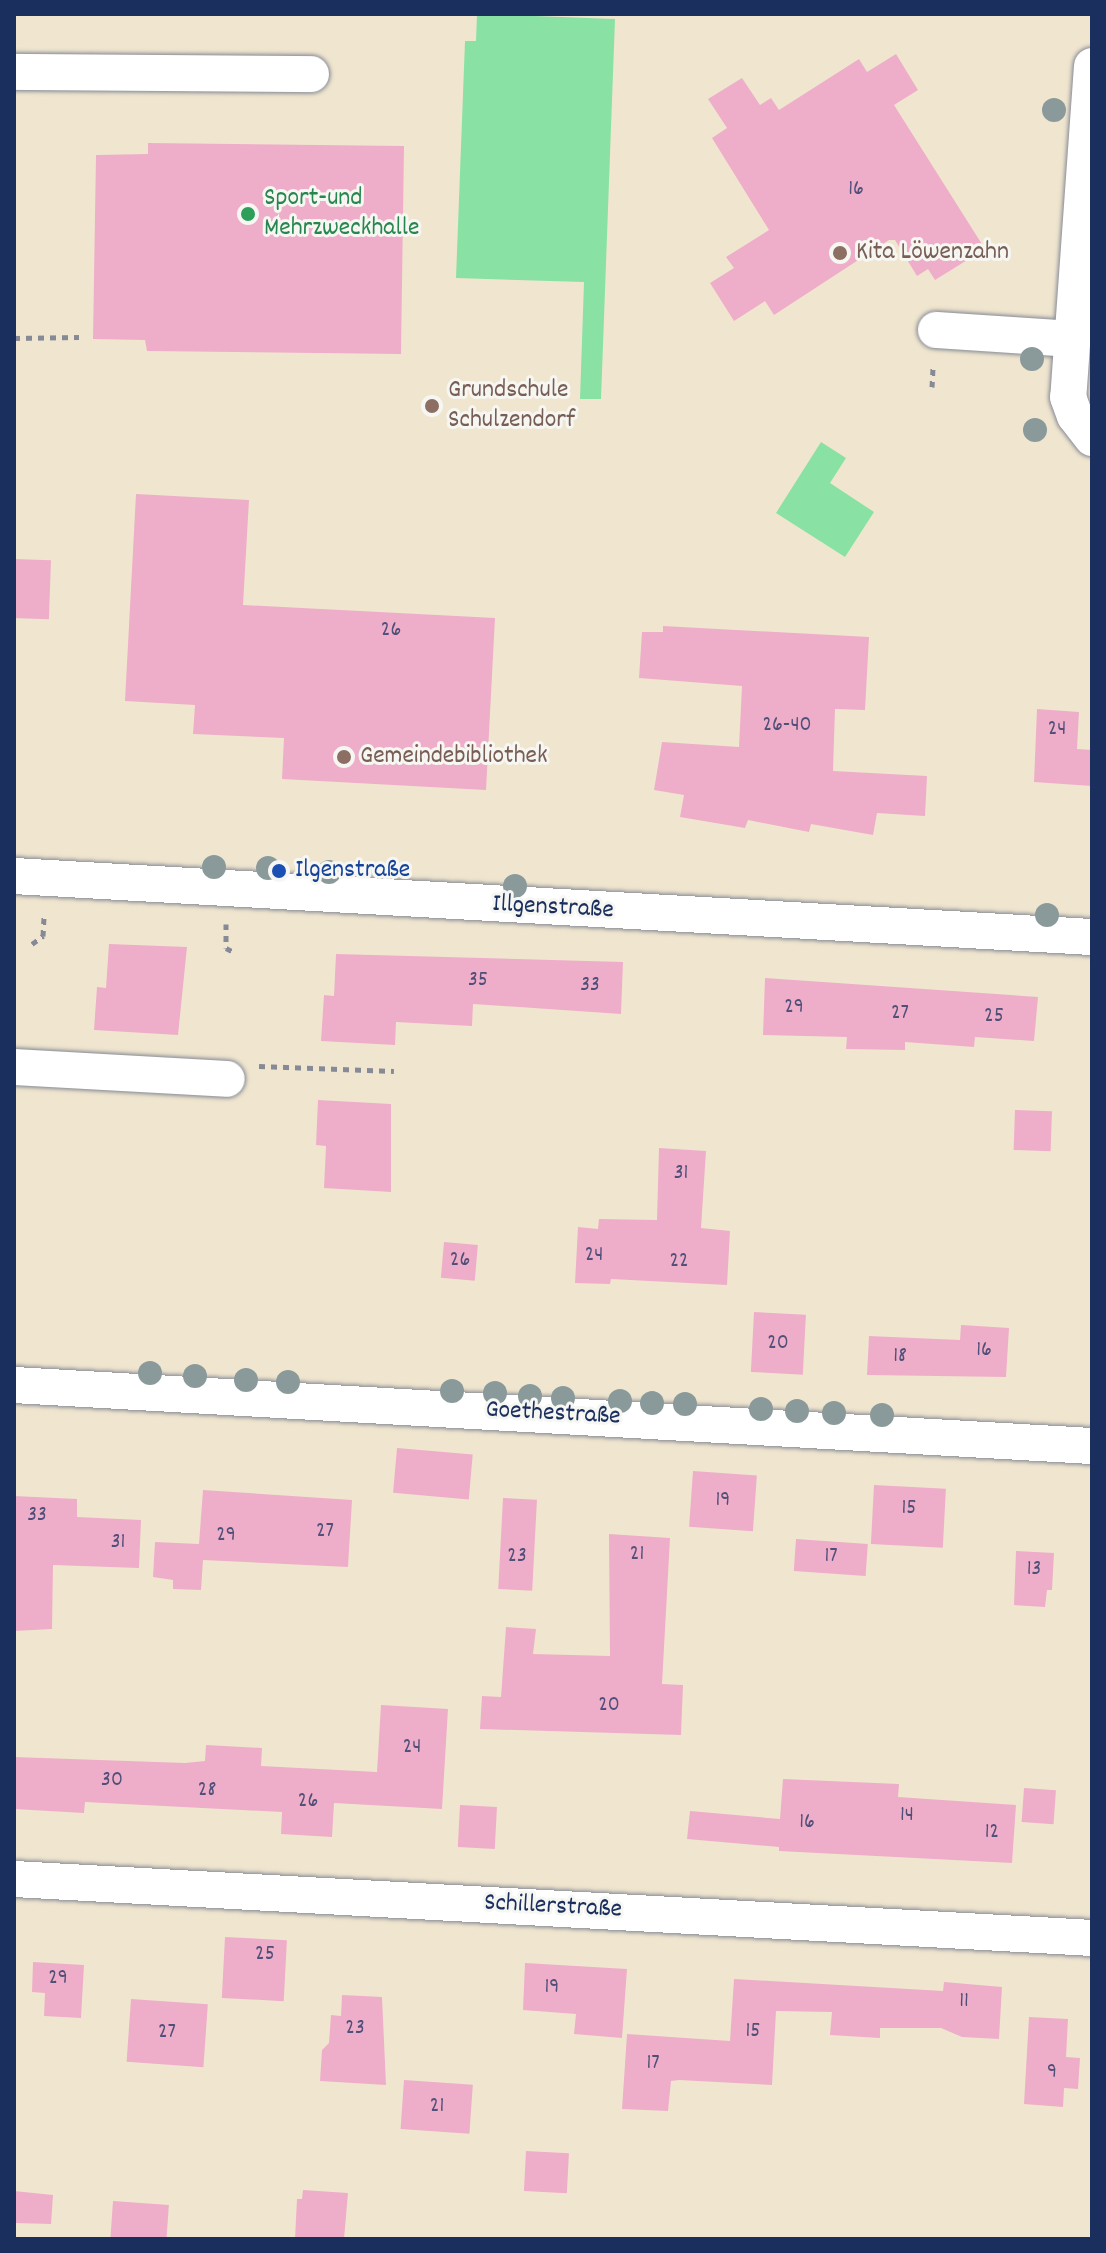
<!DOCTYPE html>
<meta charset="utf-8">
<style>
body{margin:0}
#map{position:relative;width:1106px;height:2253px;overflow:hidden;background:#f0e6cf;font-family:Dekko,sans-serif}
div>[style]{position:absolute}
.green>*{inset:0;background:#8ae1a4}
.building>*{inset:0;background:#eeaec9;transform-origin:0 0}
.path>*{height:5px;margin-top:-2.5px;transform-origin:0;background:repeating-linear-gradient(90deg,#868a96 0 6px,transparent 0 12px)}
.roads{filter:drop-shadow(0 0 2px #868a96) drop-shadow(0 0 2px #868a96)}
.minor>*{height:36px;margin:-18px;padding:0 18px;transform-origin:18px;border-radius:18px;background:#fff}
.trees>*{width:24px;height:24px;margin:-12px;border-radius:50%;background:#8a9a9b}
.dots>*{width:22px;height:22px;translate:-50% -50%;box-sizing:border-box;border:4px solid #f6f6f2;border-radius:50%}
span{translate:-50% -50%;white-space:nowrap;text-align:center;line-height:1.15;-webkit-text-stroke:6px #f6f6f2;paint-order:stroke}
.number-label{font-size:22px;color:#504f79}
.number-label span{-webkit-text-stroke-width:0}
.leisure-label{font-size:26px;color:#27864d}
.left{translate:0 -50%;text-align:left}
.education-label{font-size:26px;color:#785e54}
.transit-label{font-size:26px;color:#164399}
.street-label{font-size:26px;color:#1b2f5e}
.frame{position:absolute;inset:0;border:16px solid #1b2f5e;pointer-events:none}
</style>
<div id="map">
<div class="green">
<div style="clip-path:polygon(477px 14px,615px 19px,601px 399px,580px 399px,584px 282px,456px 278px,465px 41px,476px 41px)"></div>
<div style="clip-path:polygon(821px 442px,846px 458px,830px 483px,874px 512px,845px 557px,776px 513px)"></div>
</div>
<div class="building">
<div style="clip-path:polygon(896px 54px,918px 90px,894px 105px,985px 249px,935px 280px,928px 269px,917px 276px,895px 240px,889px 240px,774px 315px,765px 301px,734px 321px,710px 283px,734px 268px,726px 257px,769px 230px,712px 138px,727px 128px,708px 99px,742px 78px,760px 105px,771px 98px,779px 110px,859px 59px,867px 72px)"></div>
<div style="clip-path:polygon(148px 143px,404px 146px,401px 354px,147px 351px,145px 340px,93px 339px,96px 155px,148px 154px)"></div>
<div style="clip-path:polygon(136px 494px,249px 500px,243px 605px,495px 618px,486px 790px,282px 779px,284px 738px,193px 734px,195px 705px,125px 701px)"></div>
<div style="left:14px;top:559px;width:37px;height:59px;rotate:2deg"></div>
<div style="clip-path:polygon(663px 626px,869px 637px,865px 710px,835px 709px,833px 771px,927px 776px,925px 816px,877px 813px,873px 835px,811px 824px,809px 832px,748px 820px,745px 828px,680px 817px,684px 795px,654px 790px,662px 742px,739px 747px,742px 686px,639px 678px,642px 632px,663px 632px)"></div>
<div style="clip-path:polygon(1037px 709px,1079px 712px,1077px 749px,1092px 750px,1092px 786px,1034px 782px)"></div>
<div style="clip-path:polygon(109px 944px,187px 947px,178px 1035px,94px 1030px,97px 987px,106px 988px)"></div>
<div style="clip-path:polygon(336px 954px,623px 962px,621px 1014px,473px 1004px,472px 1026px,396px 1022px,395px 1045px,321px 1041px,324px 995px,334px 996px)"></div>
<div style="clip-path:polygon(765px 978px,1038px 997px,1034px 1041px,975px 1037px,974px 1047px,905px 1042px,905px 1050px,846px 1049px,847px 1037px,763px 1035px)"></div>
<div style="clip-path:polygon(318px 1100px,391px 1104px,391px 1192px,324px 1188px,326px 1146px,316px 1145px)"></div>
<div style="left:1015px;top:1110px;width:37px;height:40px;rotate:2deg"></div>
<div style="clip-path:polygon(659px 1148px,706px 1151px,701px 1228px,730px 1231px,727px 1285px,611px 1279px,610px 1284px,575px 1283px,578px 1227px,598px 1229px,599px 1219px,657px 1220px)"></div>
<div style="left:444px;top:1242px;width:34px;height:36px;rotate:5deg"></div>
<div style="left:754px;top:1312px;width:52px;height:60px;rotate:3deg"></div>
<div style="clip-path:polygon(961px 1325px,1009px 1328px,1006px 1377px,867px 1375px,869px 1336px,960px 1340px)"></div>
<div style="left:397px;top:1448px;width:76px;height:45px;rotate:5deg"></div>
<div style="left:693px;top:1471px;width:64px;height:56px;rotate:4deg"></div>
<div style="left:874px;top:1485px;width:72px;height:59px;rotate:3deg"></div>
<div style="clip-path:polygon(203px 1490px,352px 1500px,348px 1567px,203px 1560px,201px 1590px,173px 1589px,173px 1580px,153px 1577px,155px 1542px,199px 1544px)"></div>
<div style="clip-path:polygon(14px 1496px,77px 1499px,77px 1517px,141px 1520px,139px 1568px,53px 1565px,52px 1629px,14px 1631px)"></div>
<div style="left:503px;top:1498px;width:34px;height:91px;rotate:3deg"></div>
<div style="clip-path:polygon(609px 1534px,670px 1538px,662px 1684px,683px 1685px,681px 1735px,480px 1729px,482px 1696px,501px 1697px,506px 1627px,536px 1629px,533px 1654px,610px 1656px)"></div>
<div style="left:796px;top:1539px;width:72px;height:32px;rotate:4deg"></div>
<div style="clip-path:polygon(1016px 1551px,1054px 1553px,1052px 1590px,1047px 1590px,1045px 1607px,1014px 1605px)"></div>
<div style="clip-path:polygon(381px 1705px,448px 1709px,442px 1809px,334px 1803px,332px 1837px,281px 1834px,282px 1812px,85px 1802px,84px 1813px,14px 1809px,14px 1757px,185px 1763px,205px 1761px,206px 1745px,262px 1748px,261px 1766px,377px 1772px)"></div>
<div style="clip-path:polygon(783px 1779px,899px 1784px,898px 1797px,1016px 1805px,1012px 1863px,779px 1851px,779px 1847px,687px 1839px,690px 1811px,780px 1819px)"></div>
<div style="left:1024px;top:1788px;width:32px;height:34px;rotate:4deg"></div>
<div style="left:460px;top:1805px;width:37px;height:42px;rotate:3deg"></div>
<div style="left:225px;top:1937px;width:62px;height:61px;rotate:3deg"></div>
<div style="clip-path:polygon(33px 1962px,84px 1965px,81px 2018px,44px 2016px,45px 1993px,32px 1992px)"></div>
<div style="clip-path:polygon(525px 1963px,627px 1969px,622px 2038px,574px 2034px,576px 2014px,523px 2010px)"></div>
<div style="clip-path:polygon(734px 1979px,943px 1991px,944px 1982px,1002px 1987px,999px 2039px,962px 2037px,941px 2028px,880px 2028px,880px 2038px,830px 2035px,832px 2012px,776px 2011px,772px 2085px,679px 2080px,671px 2081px,668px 2111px,622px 2109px,627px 2034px,730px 2041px)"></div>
<div style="clip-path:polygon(342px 1995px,382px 1997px,386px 2085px,320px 2081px,322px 2050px,329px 2043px,331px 2015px,341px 2016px)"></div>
<div style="left:131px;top:1999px;width:77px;height:63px;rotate:4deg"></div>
<div style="clip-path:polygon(1029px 2017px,1068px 2019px,1066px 2057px,1080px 2058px,1078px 2089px,1064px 2088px,1063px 2107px,1024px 2104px)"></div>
<div style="left:404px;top:2080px;width:69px;height:49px;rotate:4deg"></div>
<div style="left:526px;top:2151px;width:43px;height:40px;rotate:3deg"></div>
<div style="clip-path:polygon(303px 2190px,348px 2193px,344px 2239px,295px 2239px,297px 2199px,302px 2199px)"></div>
<div style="clip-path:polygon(14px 2191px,53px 2195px,51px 2224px,14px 2223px)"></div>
<div style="left:113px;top:2201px;width:56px;height:38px;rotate:4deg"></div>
</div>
<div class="path">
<div style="left:14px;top:338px;width:65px;rotate:-0.9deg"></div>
<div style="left:932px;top:387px;width:21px;rotate:-87deg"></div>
<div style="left:226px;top:924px;width:24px;rotate:90deg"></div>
<div style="left:226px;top:948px;width:11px;rotate:27deg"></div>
<div style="left:32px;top:944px;width:14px;rotate:-36deg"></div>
<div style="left:43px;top:936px;width:22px;rotate:-87deg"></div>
<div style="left:259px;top:1066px;width:135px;rotate:2.1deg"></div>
</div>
<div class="roads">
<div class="minor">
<div style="left:1092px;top:66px;width:332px;rotate:94.1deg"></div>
<div style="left:1068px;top:397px;width:20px;rotate:70deg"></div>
<div style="left:1075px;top:416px;width:28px;rotate:52deg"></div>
<div style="left:14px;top:72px;width:297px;rotate:0.4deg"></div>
<div style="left:936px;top:330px;width:134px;rotate:3.8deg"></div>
<div style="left:14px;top:876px;width:1080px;rotate:3.24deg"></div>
<div style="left:14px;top:1067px;width:213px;rotate:3.2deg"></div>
<div style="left:14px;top:1385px;width:1080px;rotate:3.24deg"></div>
<div style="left:14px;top:1879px;width:1080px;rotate:3.13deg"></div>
</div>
</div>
<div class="trees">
<div style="left:1054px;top:110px"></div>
<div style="left:1032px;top:359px"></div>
<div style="left:1035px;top:430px"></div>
<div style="left:214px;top:867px"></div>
<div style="left:268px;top:868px"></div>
<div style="left:329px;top:872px"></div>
<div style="left:515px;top:886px"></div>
<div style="left:1047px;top:915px"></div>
<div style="left:150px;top:1373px"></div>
<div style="left:195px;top:1376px"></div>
<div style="left:246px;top:1380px"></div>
<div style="left:288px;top:1382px"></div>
<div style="left:452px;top:1391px"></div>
<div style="left:495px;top:1393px"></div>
<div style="left:530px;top:1396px"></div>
<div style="left:563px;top:1398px"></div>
<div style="left:620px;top:1401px"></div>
<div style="left:652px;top:1403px"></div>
<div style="left:685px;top:1404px"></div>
<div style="left:761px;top:1409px"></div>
<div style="left:797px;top:1411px"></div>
<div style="left:834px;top:1413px"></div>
<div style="left:882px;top:1415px"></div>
</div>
<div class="dots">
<div style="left:248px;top:214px;background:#2e9e5b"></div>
<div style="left:840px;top:253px;background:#8d6e63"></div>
<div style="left:432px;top:406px;background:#8d6e63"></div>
<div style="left:344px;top:757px;background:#8d6e63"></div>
<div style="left:279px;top:871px;background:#1a4fb4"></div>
</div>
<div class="number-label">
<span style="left:856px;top:190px">16</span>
<span style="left:391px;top:631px">26</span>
<span style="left:787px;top:726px">26-40</span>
<span style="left:1057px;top:730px">24</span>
<span style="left:478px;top:981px">35</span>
<span style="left:590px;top:986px">33</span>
<span style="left:794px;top:1008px">29</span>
<span style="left:900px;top:1014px">27</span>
<span style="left:994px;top:1017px">25</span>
<span style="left:681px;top:1174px">31</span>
<span style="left:594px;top:1256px">24</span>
<span style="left:460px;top:1261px">26</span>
<span style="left:679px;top:1262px">22</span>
<span style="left:778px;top:1344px">20</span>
<span style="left:984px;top:1351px">16</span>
<span style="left:900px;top:1357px">18</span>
<span style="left:723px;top:1501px">19</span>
<span style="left:909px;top:1509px">15</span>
<span style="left:37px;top:1516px">33</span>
<span style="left:325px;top:1532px">27</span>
<span style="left:226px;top:1536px">29</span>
<span style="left:118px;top:1543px">31</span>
<span style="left:637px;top:1555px">21</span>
<span style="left:517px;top:1557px">23</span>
<span style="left:831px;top:1557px">17</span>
<span style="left:1034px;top:1570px">13</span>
<span style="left:609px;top:1706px">20</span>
<span style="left:412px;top:1748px">24</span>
<span style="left:112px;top:1781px">30</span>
<span style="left:207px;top:1791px">28</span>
<span style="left:308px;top:1802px">26</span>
<span style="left:907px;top:1816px">14</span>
<span style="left:807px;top:1823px">16</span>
<span style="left:992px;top:1833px">12</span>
<span style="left:265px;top:1955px">25</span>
<span style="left:58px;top:1979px">29</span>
<span style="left:552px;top:1988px">19</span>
<span style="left:964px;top:2002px">11</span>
<span style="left:355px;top:2029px">23</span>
<span style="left:753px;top:2032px">15</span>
<span style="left:167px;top:2033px">27</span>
<span style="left:653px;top:2064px">17</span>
<span style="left:1052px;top:2073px">9</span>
<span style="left:437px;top:2107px">21</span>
</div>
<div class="leisure-label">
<span class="left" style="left:264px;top:214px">Sport-und<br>Mehrzweckhalle</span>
</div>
<div class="education-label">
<span class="left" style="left:856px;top:253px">Kita Löwenzahn</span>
<span class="left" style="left:448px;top:406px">Grundschule<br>Schulzendorf</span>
<span class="left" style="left:360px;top:757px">Gemeindebibliothek</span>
</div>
<div class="transit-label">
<span class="left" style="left:295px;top:871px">Ilgenstraße</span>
</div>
<div class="street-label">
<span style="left:553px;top:908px;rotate:3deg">Illgenstraße</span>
<span style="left:553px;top:1414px;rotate:3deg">Goethestraße</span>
<span style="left:553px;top:1907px;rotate:3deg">Schillerstraße</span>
</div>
<div class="frame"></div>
</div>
